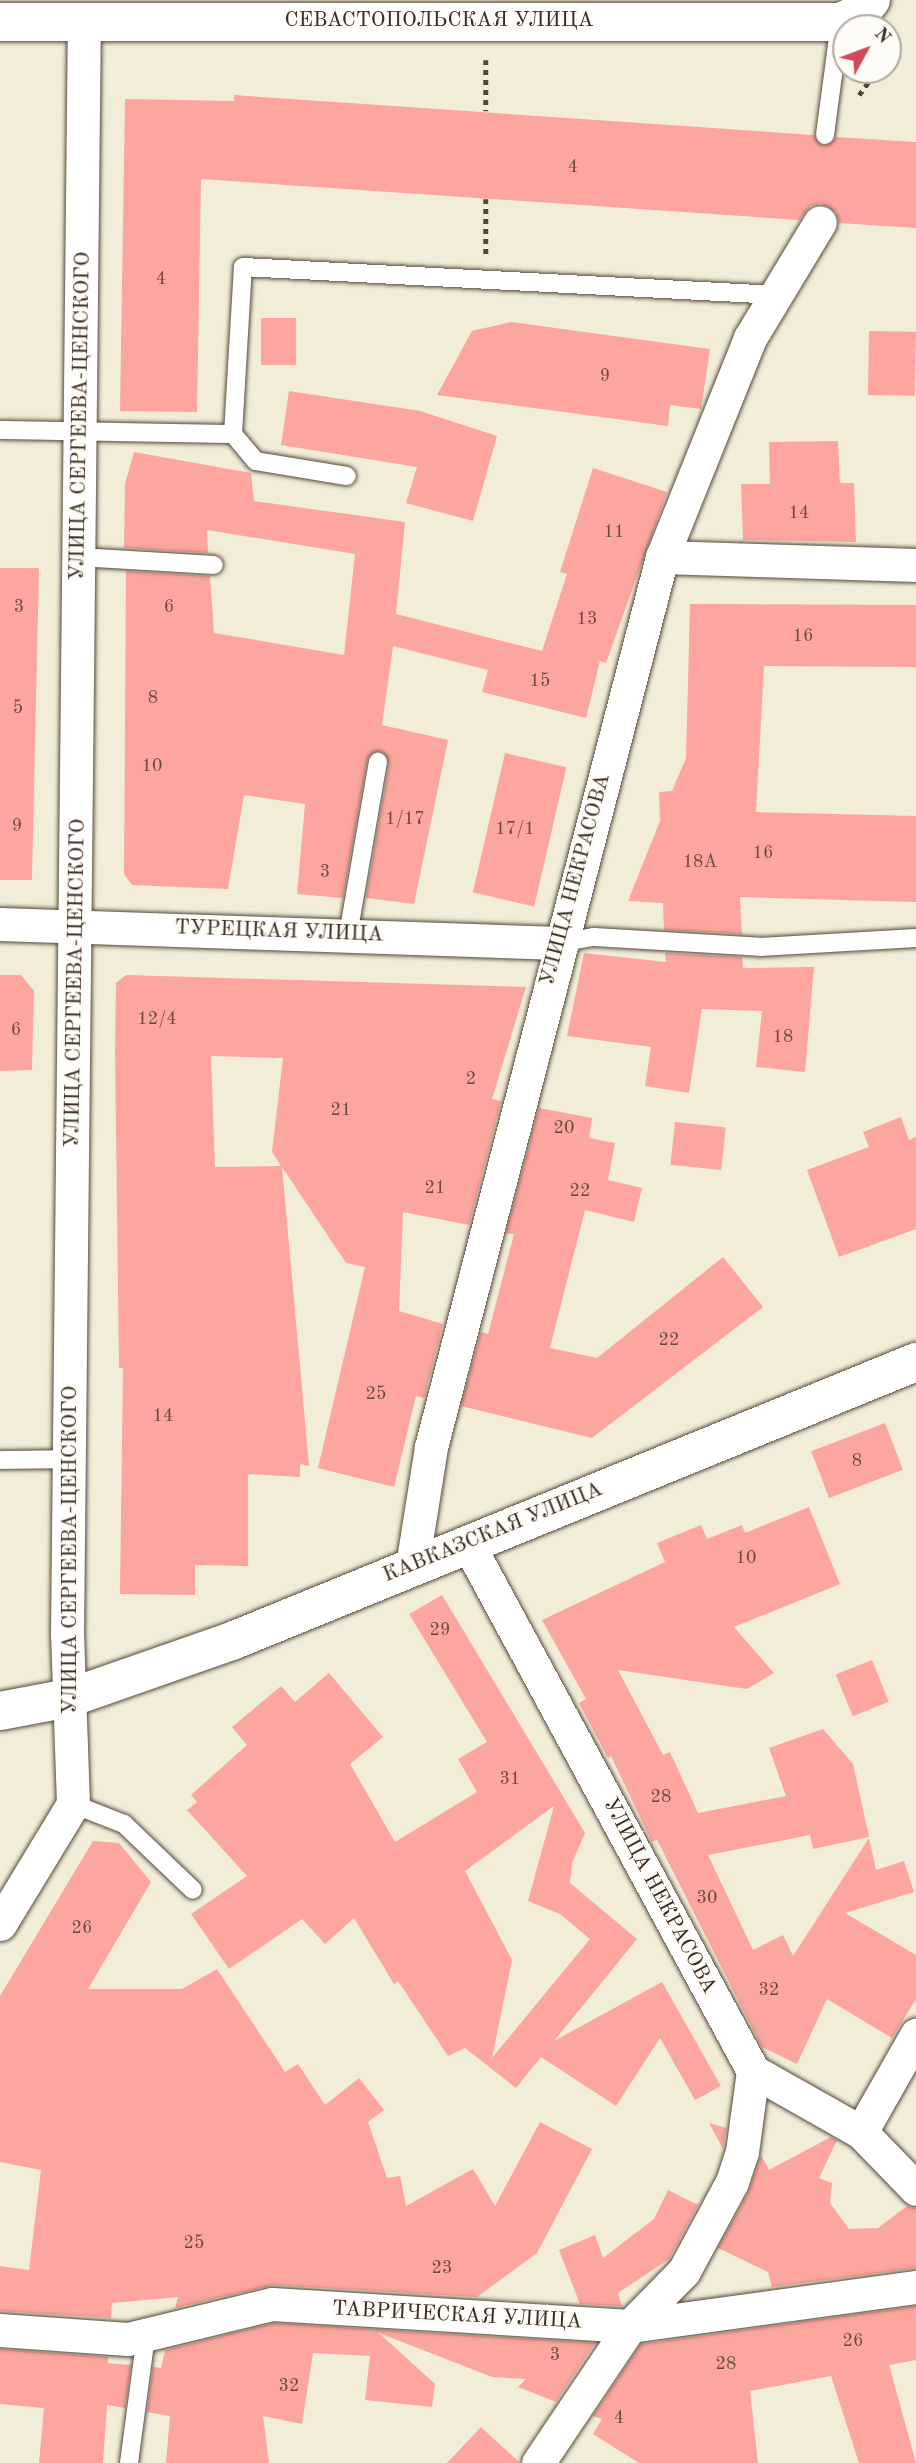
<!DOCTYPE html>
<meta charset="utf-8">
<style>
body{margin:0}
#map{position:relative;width:916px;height:2463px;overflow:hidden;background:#f1edd8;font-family:"Old Standard TT",serif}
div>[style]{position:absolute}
.building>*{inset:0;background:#fda59f;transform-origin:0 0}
.path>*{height:4.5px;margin-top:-2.25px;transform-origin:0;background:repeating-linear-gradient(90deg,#56473a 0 5px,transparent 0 10px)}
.roads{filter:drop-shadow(0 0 2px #56473a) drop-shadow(0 0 2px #56473a)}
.lane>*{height:18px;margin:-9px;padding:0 9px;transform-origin:9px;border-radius:9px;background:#fff}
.street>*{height:33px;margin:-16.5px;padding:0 16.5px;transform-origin:16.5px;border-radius:16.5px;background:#fff}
.secondary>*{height:38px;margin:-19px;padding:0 19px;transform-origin:19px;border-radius:19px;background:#fff}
.primary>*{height:38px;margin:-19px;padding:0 19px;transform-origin:19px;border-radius:19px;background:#fff}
span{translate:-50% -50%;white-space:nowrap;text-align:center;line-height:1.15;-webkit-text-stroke:6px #fdfcf7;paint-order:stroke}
.number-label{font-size:18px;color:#6c493e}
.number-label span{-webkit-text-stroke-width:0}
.street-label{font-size:21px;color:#3b2a1e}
.north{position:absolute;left:832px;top:14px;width:70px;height:70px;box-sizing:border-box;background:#fdfcf7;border:2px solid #afa8a0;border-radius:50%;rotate:49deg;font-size:19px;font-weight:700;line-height:28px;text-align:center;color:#3b2a1e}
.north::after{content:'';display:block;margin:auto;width:24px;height:32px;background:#d1495b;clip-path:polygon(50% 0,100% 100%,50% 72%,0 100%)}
</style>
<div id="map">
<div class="building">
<div style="clip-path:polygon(234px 95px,814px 135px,824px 146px,836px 137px,916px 142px,916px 228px,839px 223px,836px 212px,821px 203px,810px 206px,799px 220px,201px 179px,197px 412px,120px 411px,125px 99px,234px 101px)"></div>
<div style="left:296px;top:318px;width:47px;height:35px;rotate:90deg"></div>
<div style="clip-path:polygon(511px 322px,710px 349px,701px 409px,670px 405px,668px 426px,437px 395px,472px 331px)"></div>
<div style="left:869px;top:331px;width:47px;height:64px;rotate:1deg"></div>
<div style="clip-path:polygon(289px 391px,420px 411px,497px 436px,473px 521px,406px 503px,417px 467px,281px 445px)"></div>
<div style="clip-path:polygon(838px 441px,840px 483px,854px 483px,856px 542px,743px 540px,741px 484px,770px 484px,769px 442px)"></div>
<div style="clip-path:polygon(134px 452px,251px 473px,254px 501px,405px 522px,396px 614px,542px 651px,567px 574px,560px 572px,593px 468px,667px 492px,606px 663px,600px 661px,586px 718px,482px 692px,488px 670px,393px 646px,382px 725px,448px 740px,414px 904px,366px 898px,389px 764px,379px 751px,367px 760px,343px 898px,297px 894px,305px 804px,244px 795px,228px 889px,132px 885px,124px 874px,126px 571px,210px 576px,214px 633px,344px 655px,355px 554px,207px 530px,208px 553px,124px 548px,125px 484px)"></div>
<div style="clip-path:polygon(0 568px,39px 568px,32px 880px,0 880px)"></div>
<div style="clip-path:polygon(690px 604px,916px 605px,916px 667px,764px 666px,756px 812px,916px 816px,916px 902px,740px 897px,742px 934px,664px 930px,663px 903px,628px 901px,660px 821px,659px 792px,672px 791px,686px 758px)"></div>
<div style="left:505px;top:753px;width:63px;height:143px;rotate:13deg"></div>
<div style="clip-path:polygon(584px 953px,666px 962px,665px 953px,742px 957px,743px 968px,814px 967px,805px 1072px,756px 1067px,762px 1011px,702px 1009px,689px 1093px,645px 1086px,651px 1047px,567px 1036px)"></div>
<div style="clip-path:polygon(0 975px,21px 975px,34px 991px,32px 1070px,0 1071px)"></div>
<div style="clip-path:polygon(evenodd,126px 975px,526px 987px,492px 1099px,501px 1101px,469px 1225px,403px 1212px,399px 1311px,443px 1324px,424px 1398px,416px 1396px,394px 1487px,318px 1468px,365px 1267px,346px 1263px,282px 1167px,309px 1466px,300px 1464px,300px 1477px,248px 1474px,248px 1566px,195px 1565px,195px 1595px,120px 1594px,123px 1368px,119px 1368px,115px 1052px,116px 983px,126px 975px,211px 1056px,283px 1058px,272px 1152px,281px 1166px,215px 1167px,211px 1056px)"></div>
<div style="clip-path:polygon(539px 1108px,592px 1118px,589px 1138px,615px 1143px,608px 1180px,642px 1188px,634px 1222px,585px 1210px,550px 1348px,597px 1358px,723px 1257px,763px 1307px,592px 1438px,461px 1406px,481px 1332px,488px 1334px,514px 1234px,506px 1233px)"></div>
<div style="clip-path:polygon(901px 1117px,909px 1140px,916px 1137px,916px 1229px,839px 1257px,807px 1170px,869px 1147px,863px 1132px)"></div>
<div style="left:675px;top:1122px;width:51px;height:43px;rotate:6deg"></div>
<div style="left:885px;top:1423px;width:50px;height:79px;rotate:69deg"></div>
<div style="clip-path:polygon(809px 1507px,840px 1584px,734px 1627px,774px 1673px,747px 1689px,618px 1670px,663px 1755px,670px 1752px,698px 1813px,786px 1796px,769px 1748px,823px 1729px,853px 1764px,869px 1837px,813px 1849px,810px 1835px,708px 1855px,753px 1950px,783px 1935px,793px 1956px,869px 1838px,876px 1870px,904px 1861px,914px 1892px,845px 1913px,916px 1955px,916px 1999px,892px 2038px,827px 1999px,797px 2064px,762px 2047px,657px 1840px,652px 1842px,611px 1756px,608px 1758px,579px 1703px,586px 1699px,542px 1620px,665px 1562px,657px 1543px,701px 1525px,707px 1539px,742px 1525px,745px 1533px)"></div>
<div style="clip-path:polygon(evenodd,442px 1595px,585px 1833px,572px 1863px,570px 1883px,637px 1939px,554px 2041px,662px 1982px,721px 2086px,695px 2100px,660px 2038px,616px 2106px,541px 2057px,516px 2088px,465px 2048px,448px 2056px,398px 1981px,394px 1984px,354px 1918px,325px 1944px,302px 1919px,229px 1969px,191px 1914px,247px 1876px,187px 1810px,197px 1802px,191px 1795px,247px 1745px,232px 1727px,281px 1686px,295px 1702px,329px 1673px,383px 1737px,350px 1764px,395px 1842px,477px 1792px,458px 1759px,487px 1742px,409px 1614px,442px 1595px,554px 1806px,528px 1901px,560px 1914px,590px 1939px,492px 2058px,512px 1960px,465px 1871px,554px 1806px)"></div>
<div style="left:872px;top:1660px;width:45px;height:39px;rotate:68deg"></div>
<div style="clip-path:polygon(93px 1841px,119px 1843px,151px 1882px,88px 1989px,182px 1989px,217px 1969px,285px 2072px,298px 2064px,325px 2105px,359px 2078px,384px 2110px,368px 2122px,387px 2178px,400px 2176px,406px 2206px,473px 2169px,495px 2206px,540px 2122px,592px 2149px,537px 2253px,477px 2297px,273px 2285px,175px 2308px,178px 2297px,112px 2303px,111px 2318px,0 2311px,0 2266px,29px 2270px,41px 2170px,0 2162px,0 1996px)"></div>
<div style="clip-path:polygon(709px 2123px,726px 2128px,723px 2149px)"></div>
<div style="clip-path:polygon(831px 2137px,837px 2140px,819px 2178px,832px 2183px,830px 2203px,849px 2229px,878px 2228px,907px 2206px,916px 2208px,916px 2268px,772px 2287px,768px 2272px,718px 2248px,749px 2191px,761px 2155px,769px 2170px)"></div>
<div style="clip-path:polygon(668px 2190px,698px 2205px,669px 2259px,618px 2293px,622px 2306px,580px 2304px,559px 2250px,595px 2235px,603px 2258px,654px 2219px)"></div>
<div style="clip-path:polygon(916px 2306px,916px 2360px,889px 2365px,916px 2463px,859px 2463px,831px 2376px,750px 2391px,758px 2463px,639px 2463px,593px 2434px,602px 2419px,593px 2416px,641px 2344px)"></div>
<div style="clip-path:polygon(274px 2323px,595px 2343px,556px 2402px,518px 2387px,526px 2379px,492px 2377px,379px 2333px,435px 2384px,432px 2407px,365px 2400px,370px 2356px,313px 2353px,302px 2424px,263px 2416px,269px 2463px,166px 2463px,170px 2416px,147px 2412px,153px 2367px,161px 2368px,165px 2350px)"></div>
<div style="clip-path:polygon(0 2349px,108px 2357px,108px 2363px,131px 2365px,125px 2408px,107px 2405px,103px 2463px,39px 2463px,44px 2408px,0 2404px)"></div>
<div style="clip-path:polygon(481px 2427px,519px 2462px,519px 2463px,447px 2463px)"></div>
</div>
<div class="path">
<div style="left:888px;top:53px;width:20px;rotate:-72deg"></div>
<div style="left:486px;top:60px;width:51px;rotate:90deg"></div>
<div style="left:859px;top:95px;width:31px;rotate:-54deg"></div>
<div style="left:486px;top:199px;width:55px;rotate:90deg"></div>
</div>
<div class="roads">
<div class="lane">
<div style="left:825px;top:135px;width:114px;rotate:-82.4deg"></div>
<div style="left:0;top:430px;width:233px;rotate:1deg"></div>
<div style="left:233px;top:434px;width:167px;rotate:-86.6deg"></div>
<div style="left:243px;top:267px;width:535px;rotate:3deg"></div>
<div style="left:233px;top:434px;width:35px;rotate:50deg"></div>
<div style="left:256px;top:461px;width:92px;rotate:9.4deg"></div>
<div style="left:79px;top:557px;width:135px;rotate:3.4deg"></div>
<div style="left:348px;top:935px;width:176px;rotate:-80.2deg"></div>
<div style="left:559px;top:943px;width:36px;rotate:-10deg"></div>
<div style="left:594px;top:937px;width:166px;rotate:3.4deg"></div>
<div style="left:760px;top:947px;width:156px;rotate:-3.3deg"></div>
<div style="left:0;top:1460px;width:71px;rotate:-0.8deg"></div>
<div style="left:73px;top:1804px;width:55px;rotate:21.4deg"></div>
<div style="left:124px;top:1824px;width:95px;rotate:43.7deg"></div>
<div style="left:129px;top:2463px;width:128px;rotate:-82.4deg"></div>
</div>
<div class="street">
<div style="left:662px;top:557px;width:254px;rotate:1.8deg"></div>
<div style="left:0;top:924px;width:559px;rotate:1.95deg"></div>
<div style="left:467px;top:1542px;width:601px;rotate:61.6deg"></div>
<div style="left:753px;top:2071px;width:124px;rotate:29.5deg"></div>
<div style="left:861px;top:2132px;width:79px;rotate:46deg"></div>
<div style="left:412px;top:1566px;width:121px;rotate:-80.9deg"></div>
<div style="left:431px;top:1447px;width:919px;rotate:-75.45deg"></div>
<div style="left:662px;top:557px;width:236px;rotate:-68.1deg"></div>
<div style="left:750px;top:338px;width:135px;rotate:-58.9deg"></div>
<div style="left:0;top:1924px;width:140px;rotate:-58.7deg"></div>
<div style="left:73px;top:1804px;width:170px;rotate:-92deg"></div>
<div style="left:67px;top:1634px;width:1613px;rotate:-89.4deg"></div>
<div style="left:861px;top:2132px;width:112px;rotate:-60.4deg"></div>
<div style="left:0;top:2330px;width:128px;rotate:4deg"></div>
<div style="left:128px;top:2339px;width:148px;rotate:-13.7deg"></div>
<div style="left:272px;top:2304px;width:359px;rotate:3.5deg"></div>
<div style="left:630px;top:2326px;width:289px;rotate:-7.8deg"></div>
<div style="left:538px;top:2463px;width:165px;rotate:-56.1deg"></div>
<div style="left:630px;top:2326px;width:77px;rotate:-45.5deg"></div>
<div style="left:684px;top:2271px;width:101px;rotate:-61.7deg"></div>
<div style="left:732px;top:2182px;width:32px;rotate:-72deg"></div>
<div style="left:742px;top:2152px;width:82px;rotate:-82.3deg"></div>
</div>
<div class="secondary">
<div style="left:0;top:1711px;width:70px;rotate:-10.7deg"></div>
<div style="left:69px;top:1698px;width:173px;rotate:-19.3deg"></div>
<div style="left:232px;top:1641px;width:739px;rotate:-22.19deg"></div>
</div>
<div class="primary">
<div style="left:0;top:22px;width:840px"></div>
<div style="left:840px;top:22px;width:22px;rotate:-24deg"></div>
<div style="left:860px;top:13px;width:17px;rotate:-50deg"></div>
</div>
</div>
<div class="number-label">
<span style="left:573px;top:167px">4</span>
<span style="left:161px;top:279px">4</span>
<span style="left:605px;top:376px">9</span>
<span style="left:799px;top:513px">14</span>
<span style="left:614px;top:532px">11</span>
<span style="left:19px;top:607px">3</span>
<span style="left:169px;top:607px">6</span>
<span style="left:587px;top:619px">13</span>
<span style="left:803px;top:636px">16</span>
<span style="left:540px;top:681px">15</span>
<span style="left:153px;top:698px">8</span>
<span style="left:18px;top:708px">5</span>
<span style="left:152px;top:766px">10</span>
<span style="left:405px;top:819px">1/17</span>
<span style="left:17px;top:826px">9</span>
<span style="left:515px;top:829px">17/1</span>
<span style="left:763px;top:853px">16</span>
<span style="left:700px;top:862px">18А</span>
<span style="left:325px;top:872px">3</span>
<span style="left:157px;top:1019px">12/4</span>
<span style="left:16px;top:1030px">6</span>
<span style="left:783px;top:1037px">18</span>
<span style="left:471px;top:1079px">2</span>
<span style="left:341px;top:1110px">21</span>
<span style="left:564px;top:1128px">20</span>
<span style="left:435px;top:1188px">21</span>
<span style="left:580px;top:1191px">22</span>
<span style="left:669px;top:1340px">22</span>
<span style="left:376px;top:1394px">25</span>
<span style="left:163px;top:1416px">14</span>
<span style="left:857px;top:1461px">8</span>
<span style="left:746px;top:1558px">10</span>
<span style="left:440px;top:1630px">29</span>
<span style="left:510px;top:1779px">31</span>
<span style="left:661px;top:1797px">28</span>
<span style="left:707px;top:1898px">30</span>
<span style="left:82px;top:1928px">26</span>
<span style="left:769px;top:1990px">32</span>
<span style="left:194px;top:2243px">25</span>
<span style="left:442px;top:2268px">23</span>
<span style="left:853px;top:2341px">26</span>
<span style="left:555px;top:2355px">3</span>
<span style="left:726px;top:2364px">28</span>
<span style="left:289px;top:2386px">32</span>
<span style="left:619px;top:2418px">4</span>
</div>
<div class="street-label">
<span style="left:439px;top:21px">СЕВАСТОПОЛЬСКАЯ УЛИЦА</span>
<span style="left:81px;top:416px;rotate:-89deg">УЛИЦА СЕРГЕЕВА-ЦЕНСКОГО</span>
<span style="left:576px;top:880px;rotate:-75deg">УЛИЦА НЕКРАСОВА</span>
<span style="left:279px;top:932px;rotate:2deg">ТУРЕЦКАЯ УЛИЦА</span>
<span style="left:76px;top:983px;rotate:-89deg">УЛИЦА СЕРГЕЕВА-ЦЕНСКОГО</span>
<span style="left:493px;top:1533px;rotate:-22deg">КАВКАЗСКАЯ УЛИЦА</span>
<span style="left:71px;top:1550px;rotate:-90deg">УЛИЦА СЕРГЕЕВА-ЦЕНСКОГО</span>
<span style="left:659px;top:1896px;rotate:62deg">УЛИЦА НЕКРАСОВА</span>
<span style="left:457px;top:2316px;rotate:3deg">ТАВРИЧЕСКАЯ УЛИЦА</span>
</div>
<div class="north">N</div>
</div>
